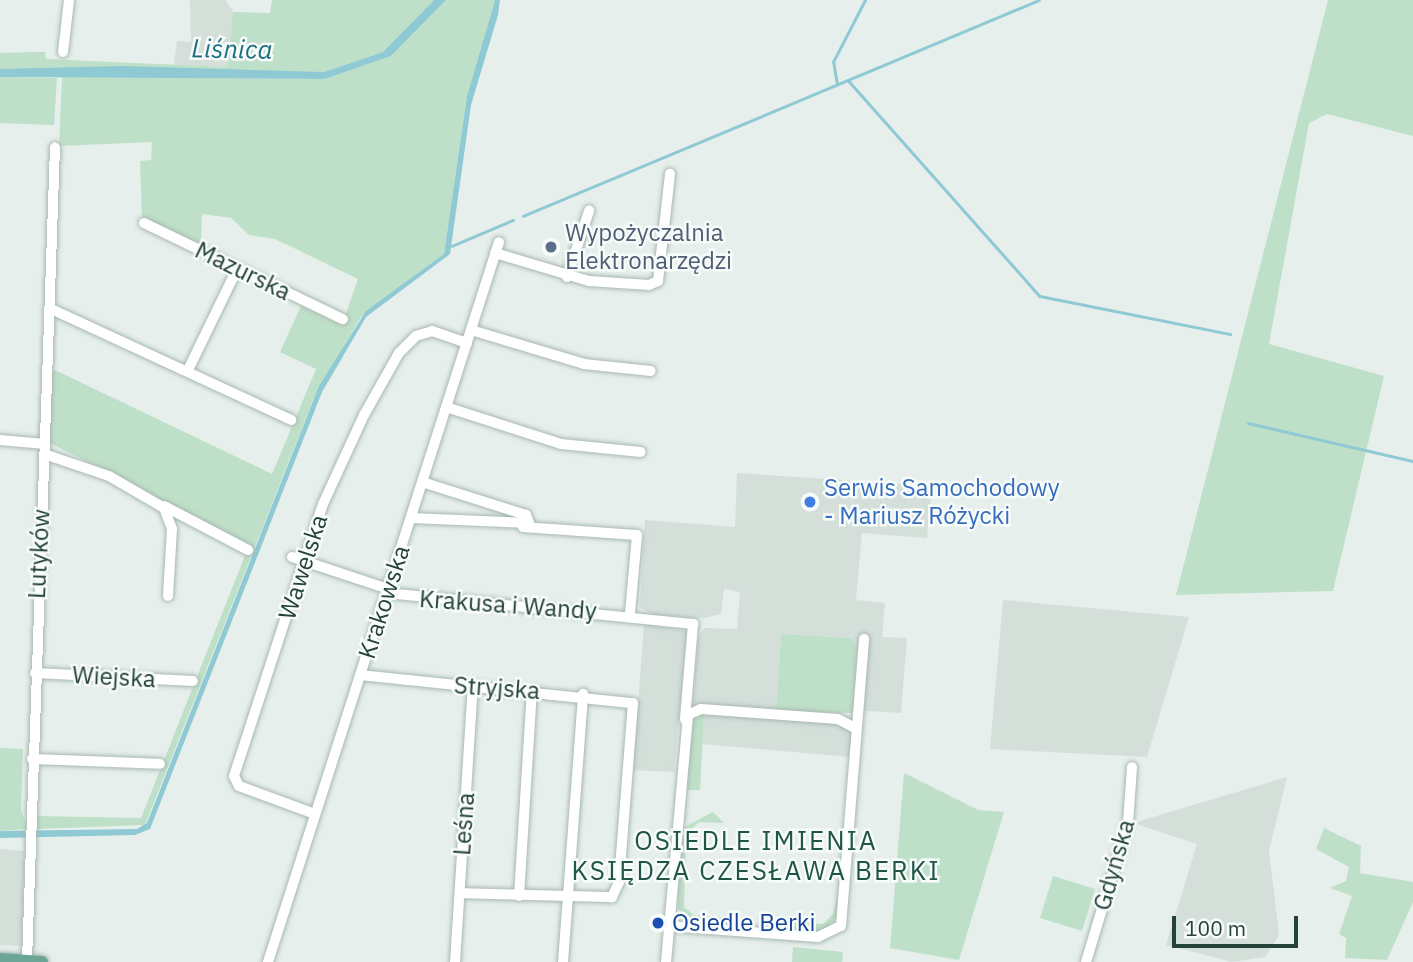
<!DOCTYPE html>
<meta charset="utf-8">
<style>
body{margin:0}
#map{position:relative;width:1413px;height:962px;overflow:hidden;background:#e6efeb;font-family:"IBM Plex Sans",sans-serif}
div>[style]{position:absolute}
.built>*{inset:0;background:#d4dfda}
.green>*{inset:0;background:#bfe0c8}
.water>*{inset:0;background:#8ec9d4}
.stream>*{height:2.5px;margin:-1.25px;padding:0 1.25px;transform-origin:1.25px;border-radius:1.25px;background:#8ec9d4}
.roads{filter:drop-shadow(0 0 2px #a8b8b2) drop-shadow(0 0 2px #a8b8b2)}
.minor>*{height:10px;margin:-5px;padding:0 5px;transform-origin:5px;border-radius:5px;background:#fff}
.major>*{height:12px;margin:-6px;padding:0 6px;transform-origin:6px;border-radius:6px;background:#6aa596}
.dots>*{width:19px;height:19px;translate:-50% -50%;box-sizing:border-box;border:4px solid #f7fbf9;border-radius:50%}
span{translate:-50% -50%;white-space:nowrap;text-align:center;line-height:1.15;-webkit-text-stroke:5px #f7fbf9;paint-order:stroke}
.service-label{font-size:24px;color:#4e5e75}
.left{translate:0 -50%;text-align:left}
.street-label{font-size:24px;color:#24423a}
.shop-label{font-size:24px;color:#366cbe}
.transit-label{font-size:24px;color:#164399}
.water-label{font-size:26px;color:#1c6f80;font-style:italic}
.neighbourhood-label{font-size:26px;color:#1f5548;letter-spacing:2px}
.scale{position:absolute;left:1172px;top:916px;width:126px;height:32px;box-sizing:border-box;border:4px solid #24423a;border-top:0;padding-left:9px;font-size:21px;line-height:24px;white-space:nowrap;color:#24423a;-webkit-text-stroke:5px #f7fbf9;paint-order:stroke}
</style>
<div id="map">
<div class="built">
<i style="clip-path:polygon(190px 0,226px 0,233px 12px,227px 67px,174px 65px,177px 41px,191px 42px)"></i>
<i style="clip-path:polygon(737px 473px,932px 486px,927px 538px,862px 533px,856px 600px,885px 603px,882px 637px,907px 638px,901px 713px,853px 710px,856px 648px,850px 638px,781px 634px,776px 711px,693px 707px,698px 638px,704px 628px,737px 629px,740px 592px,724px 589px,721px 614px,704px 618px,652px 615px,640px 607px,645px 520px,735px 527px)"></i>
<i style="clip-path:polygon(1003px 600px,1189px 617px,1147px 757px,990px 749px)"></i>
<i style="clip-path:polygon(644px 624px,687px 631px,674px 772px,633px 770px)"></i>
<i style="clip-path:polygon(704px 713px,845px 725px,853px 737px,851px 757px,702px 744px)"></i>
<i style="clip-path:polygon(1287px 777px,1269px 851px,1279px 935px,1265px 957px,1232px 962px,1166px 945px,1197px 844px,1133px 823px)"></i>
<i style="clip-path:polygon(0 849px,25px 851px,21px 946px,0 945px)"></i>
</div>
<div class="green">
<i style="clip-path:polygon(272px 0,434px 0,383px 52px,324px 72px,0 69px,0 53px,32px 52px,45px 52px,46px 59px,227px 67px,233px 12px,270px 13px)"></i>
<i style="clip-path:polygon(446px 0,495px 0,467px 96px,444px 254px,361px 317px,313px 400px,145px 825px,35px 829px,35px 816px,141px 818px,246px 553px,151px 494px,48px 442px,50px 376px,55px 370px,272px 474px,316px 369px,280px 352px,301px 306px,342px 325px,358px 279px,275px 239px,249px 235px,231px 218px,202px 214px,201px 244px,142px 218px,140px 161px,151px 160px,152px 142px,59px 146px,62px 77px,325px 79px,391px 56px)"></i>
<i style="clip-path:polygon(1328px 0,1413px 0,1413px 136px,1327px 114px,1309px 123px,1269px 344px,1384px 376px,1333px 591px,1176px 595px)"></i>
<i style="clip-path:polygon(0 77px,57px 78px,54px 125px,0 123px)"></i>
<i style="clip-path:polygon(781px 634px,851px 638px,856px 648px,853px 713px,776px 711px)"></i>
<i style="clip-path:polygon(704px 713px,700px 790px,684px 790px,690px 722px)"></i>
<i style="clip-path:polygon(0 748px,23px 749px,21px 809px,27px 829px,0 831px)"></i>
<i style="clip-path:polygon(904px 773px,978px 810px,1004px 812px,959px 960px,890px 948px)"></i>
<i style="clip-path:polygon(713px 812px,724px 823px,699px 822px,686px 835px,684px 907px,694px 915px,749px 920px,749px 927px,689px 921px,678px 909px,681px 829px)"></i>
<i style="clip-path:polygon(1324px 828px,1361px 846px,1360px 873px,1413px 882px,1413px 902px,1387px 960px,1345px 958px,1346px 938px,1339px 934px,1352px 896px,1330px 888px,1346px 881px,1349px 867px,1316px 849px)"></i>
<i style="clip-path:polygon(1053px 876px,1095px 889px,1082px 931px,1040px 918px)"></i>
<i style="clip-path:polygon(840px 887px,842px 910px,824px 932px,763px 926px,768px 921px,823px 924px,833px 914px)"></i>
<i style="clip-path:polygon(793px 947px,843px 952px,842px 962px,792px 962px)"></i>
</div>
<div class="water">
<i style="clip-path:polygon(434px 0,446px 0,391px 56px,325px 79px,0 77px,0 69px,122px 66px,324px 72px,383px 52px)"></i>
<i style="clip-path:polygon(495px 0,500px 0,498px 15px,471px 105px,450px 254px,366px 317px,322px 392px,150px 829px,135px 835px,0 838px,0 831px,137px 829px,147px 823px,319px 386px,366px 311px,444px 254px,467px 96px)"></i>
</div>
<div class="stream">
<i style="left:848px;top:80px;width:289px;rotate:48.4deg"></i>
<i style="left:1040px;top:296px;width:194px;rotate:11.3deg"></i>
<i style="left:837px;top:84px;width:22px;rotate:-100deg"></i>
<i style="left:833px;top:62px;width:70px;rotate:-62.7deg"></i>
<i style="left:523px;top:216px;width:559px;rotate:-22.71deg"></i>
<i style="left:452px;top:246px;width:66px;rotate:-23.1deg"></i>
<i style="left:1248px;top:423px;width:169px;rotate:13deg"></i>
</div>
<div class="roads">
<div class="minor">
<i style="left:63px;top:52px;width:52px;rotate:-83.4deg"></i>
<i style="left:144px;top:223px;width:221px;rotate:25.8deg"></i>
<i style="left:495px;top:253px;width:98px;rotate:16.6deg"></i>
<i style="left:589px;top:281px;width:60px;rotate:3.8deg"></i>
<i style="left:649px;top:285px;width:10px;rotate:-24deg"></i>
<i style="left:658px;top:281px;width:108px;rotate:-83.6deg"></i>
<i style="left:567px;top:277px;width:70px;rotate:-71.6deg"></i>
<i style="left:49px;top:308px;width:267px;rotate:24.8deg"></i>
<i style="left:471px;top:330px;width:118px;rotate:16.7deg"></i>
<i style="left:584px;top:364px;width:67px;rotate:6deg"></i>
<i style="left:188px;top:370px;width:112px;rotate:-64.1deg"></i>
<i style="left:446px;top:407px;width:121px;rotate:17.8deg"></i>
<i style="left:561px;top:444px;width:80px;rotate:5.7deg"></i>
<i style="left:0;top:440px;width:45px;rotate:5.1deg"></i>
<i style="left:44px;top:454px;width:69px;rotate:18.7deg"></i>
<i style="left:109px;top:476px;width:64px;rotate:30.2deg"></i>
<i style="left:164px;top:508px;width:22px;rotate:69deg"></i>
<i style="left:172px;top:529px;width:67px;rotate:93.4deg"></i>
<i style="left:164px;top:506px;width:95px;rotate:27.6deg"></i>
<i style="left:411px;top:518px;width:118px;rotate:2.4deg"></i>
<i style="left:529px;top:523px;width:9px;rotate:-111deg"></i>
<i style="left:526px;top:515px;width:109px;rotate:-162.4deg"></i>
<i style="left:523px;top:527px;width:114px;rotate:4deg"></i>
<i style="left:637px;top:535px;width:79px;rotate:95.1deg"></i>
<i style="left:292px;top:557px;width:101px;rotate:18.4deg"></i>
<i style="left:387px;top:593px;width:308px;rotate:5.8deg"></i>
<i style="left:693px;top:624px;width:96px;rotate:94.8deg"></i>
<i style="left:35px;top:673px;width:158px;rotate:2.9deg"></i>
<i style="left:360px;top:675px;width:274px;rotate:5.9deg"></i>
<i style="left:633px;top:703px;width:180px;rotate:94.5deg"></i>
<i style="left:619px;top:882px;width:17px;rotate:115deg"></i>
<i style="left:612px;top:897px;width:152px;rotate:-178.5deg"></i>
<i style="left:32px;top:759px;width:128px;rotate:2.2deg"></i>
<i style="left:315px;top:814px;width:81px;rotate:-159.8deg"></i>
<i style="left:239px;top:786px;width:11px;rotate:-117deg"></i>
<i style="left:234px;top:776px;width:286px;rotate:-71.9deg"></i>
<i style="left:323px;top:504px;width:98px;rotate:-65.3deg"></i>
<i style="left:364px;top:415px;width:71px;rotate:-60.6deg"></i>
<i style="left:399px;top:353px;width:24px;rotate:-45deg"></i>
<i style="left:416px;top:336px;width:17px;rotate:-17deg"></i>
<i style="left:432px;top:331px;width:37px;rotate:19deg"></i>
<i style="left:519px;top:896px;width:206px;rotate:-86.4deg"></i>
<i style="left:669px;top:926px;width:149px;rotate:4.2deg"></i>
<i style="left:818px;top:937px;width:25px;rotate:-26deg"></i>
<i style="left:841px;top:926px;width:288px;rotate:-85.4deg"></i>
<i style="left:27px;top:961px;width:814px;rotate:-88.03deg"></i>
<i style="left:268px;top:962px;width:756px;rotate:-72.21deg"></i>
<i style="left:455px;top:962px;width:277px;rotate:-86.3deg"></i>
<i style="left:563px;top:962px;width:269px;rotate:-85.7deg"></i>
<i style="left:666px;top:962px;width:248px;rotate:-84.9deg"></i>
<i style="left:688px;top:715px;width:14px;rotate:-25deg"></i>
<i style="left:701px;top:709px;width:137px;rotate:4.2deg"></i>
<i style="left:838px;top:719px;width:21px;rotate:28deg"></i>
<i style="left:1086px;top:962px;width:145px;rotate:-73.2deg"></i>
<i style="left:1128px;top:823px;width:56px;rotate:-85.9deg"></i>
</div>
<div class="major">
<i style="left:0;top:959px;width:42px;rotate:4.1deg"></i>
</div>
</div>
<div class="dots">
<i style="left:551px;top:247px;background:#5c6f8a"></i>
<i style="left:810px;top:502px;background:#3f7fe0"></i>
<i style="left:658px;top:923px;background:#1a4fb4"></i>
</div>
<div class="service-label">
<span class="left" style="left:565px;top:247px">Wypożyczalnia<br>Elektronarzędzi</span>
</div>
<div class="street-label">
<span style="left:243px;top:271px;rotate:26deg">Mazurska</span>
<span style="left:39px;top:554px;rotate:-87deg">Lutyków</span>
<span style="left:303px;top:567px;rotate:-72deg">Wawelska</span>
<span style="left:384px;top:602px;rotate:-72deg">Krakowska</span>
<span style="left:508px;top:605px;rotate:4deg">Krakusa i Wandy</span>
<span style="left:114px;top:677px;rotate:3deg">Wiejska</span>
<span style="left:497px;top:688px;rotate:4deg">Stryjska</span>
<span style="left:464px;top:824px;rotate:-86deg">Leśna</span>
<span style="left:1114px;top:865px;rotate:-74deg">Gdyńska</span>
</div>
<div class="shop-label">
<span class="left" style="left:824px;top:502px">Serwis Samochodowy<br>- Mariusz Różycki</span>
</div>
<div class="transit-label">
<span class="left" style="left:672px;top:923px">Osiedle Berki</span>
</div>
<div class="water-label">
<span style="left:232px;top:49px;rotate:1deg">Liśnica</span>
</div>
<div class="neighbourhood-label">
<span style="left:756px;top:856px">OSIEDLE IMIENIA<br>KSIĘDZA CZESŁAWA BERKI</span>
</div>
<div class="scale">100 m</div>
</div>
